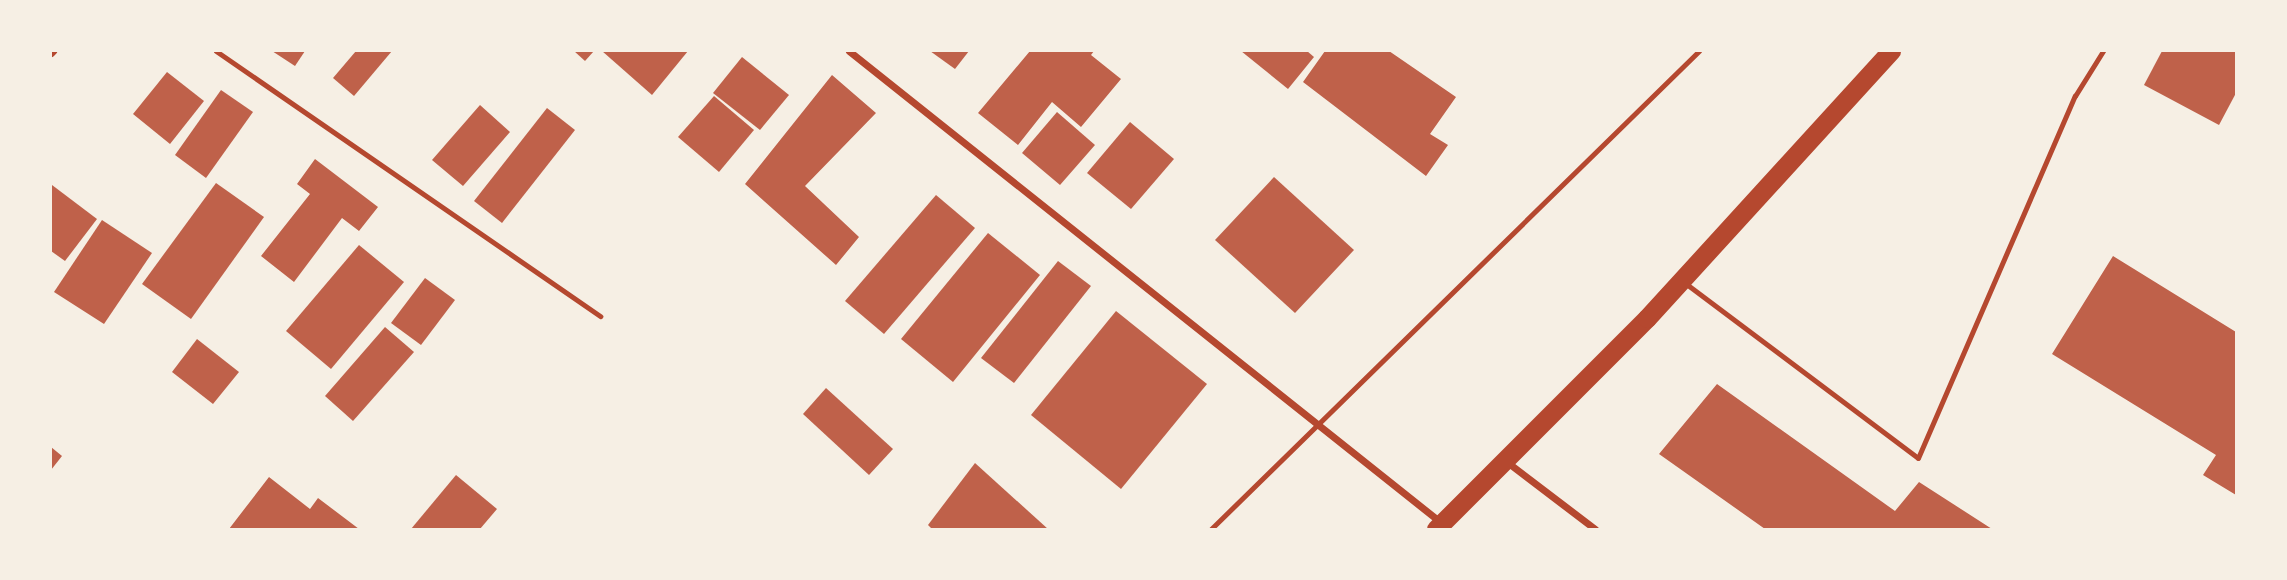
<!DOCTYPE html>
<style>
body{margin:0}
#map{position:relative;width:2287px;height:580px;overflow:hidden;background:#f6efe4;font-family:Rubik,sans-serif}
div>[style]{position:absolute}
.building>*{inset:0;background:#bf614a}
.service>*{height:5px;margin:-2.5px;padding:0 2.5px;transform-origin:2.5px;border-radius:2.5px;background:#b5482f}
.minor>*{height:7px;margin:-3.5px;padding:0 3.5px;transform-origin:3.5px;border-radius:3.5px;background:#b5482f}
.trunk>*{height:19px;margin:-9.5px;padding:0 9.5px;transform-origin:9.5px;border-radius:9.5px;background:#b5482f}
span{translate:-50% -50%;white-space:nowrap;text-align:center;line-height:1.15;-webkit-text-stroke:7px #f6efe4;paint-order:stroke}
.frame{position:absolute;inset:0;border:52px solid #f6efe4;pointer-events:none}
</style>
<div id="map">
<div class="building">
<i style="clip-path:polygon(272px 51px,305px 51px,295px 66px)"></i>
<i style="clip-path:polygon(356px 51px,392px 51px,354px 96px,333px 78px)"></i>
<i style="clip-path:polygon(574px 51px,594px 51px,585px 61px)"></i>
<i style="clip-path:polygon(602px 51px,688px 51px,652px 95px)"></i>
<i style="clip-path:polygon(930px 51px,969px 51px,955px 69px)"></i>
<i style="clip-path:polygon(1030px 51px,1094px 51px,1091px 55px,1121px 79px,1081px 127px,1052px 102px,1018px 145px,978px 113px)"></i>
<i style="clip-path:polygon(1241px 51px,1307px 51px,1314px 57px,1288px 89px)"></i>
<i style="clip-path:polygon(1325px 51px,1389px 51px,1456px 97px,1430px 134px,1448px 145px,1426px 176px,1303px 82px)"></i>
<i style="clip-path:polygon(2162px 51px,2236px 51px,2236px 93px,2219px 125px,2144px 85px)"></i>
<i style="clip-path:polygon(742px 57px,789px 95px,760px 130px,713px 93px)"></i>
<i style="clip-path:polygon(167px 72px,204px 101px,170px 144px,133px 114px)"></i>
<i style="clip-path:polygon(832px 75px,876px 113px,805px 186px,859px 237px,836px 265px,745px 184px)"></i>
<i style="clip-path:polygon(221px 90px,253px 112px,206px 178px,175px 155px)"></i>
<i style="clip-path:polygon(714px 96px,754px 130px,719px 172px,678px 137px)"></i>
<i style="clip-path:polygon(480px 105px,510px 132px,463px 186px,432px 160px)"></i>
<i style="clip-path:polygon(547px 108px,575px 130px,502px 223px,474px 201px)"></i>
<i style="clip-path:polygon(1057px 112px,1095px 145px,1060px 185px,1022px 153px)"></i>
<i style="clip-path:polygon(1130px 122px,1174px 159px,1131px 209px,1087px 173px)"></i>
<i style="clip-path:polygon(315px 159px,378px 207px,359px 231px,342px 218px,294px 282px,261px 256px,310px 194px,297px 184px)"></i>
<i style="clip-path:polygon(1274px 177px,1354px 250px,1295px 313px,1215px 240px)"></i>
<i style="clip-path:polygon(216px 183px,264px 217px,191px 319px,142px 284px)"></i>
<i style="clip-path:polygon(52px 185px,97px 219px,65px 261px,51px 251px)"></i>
<i style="clip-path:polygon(936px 195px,975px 228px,884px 334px,845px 301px)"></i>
<i style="clip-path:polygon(102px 220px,152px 253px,104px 324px,54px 292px)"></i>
<i style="clip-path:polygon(988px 233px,1040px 275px,953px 382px,901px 339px)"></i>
<i style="clip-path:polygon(359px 245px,404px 282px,331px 369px,286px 331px)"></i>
<i style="clip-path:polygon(2113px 256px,2236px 332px,2236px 495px,2203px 475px,2216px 455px,2052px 354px)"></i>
<i style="clip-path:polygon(1058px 261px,1091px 286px,1014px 383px,981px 358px)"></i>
<i style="clip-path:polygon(425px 278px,455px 300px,421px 345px,391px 323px)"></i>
<i style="clip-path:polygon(1116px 311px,1207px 384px,1121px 489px,1031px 415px)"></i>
<i style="clip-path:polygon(385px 327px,414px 352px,353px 421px,325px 396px)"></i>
<i style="clip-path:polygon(197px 339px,239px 372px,213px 404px,172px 372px)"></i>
<i style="clip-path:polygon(1717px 384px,1895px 511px,1919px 482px,1992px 529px,1765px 529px,1659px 454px)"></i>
<i style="clip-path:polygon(826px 388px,893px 449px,869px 475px,803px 414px)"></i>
<i style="clip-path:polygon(51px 447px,62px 456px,51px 470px)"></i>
<i style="clip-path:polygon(975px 463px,1048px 529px,932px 529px,928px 525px)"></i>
<i style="clip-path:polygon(456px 475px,497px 509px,480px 529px,411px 529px)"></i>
<i style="clip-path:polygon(269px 477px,310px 509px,318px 498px,359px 529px,229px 529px)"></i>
</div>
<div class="service">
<i style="left:216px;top:51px;width:467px;rotate:34.6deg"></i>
<i style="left:1685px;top:283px;width:291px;rotate:36.9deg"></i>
<i style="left:1918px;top:458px;width:395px;rotate:-66.6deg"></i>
<i style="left:2075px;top:96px;width:53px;rotate:-58.1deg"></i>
<i style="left:1211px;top:529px;width:683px;rotate:-44.41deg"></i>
</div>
<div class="minor">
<i style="left:849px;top:51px;width:754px;rotate:38.54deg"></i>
<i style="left:51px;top:53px;width:3px;rotate:-45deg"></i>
<i style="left:1507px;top:462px;width:111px;rotate:37.3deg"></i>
</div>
<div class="trunk">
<i style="left:1436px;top:529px;width:298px;rotate:-45deg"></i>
<i style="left:1647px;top:318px;width:362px;rotate:-47.6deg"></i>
</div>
<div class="frame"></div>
</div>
